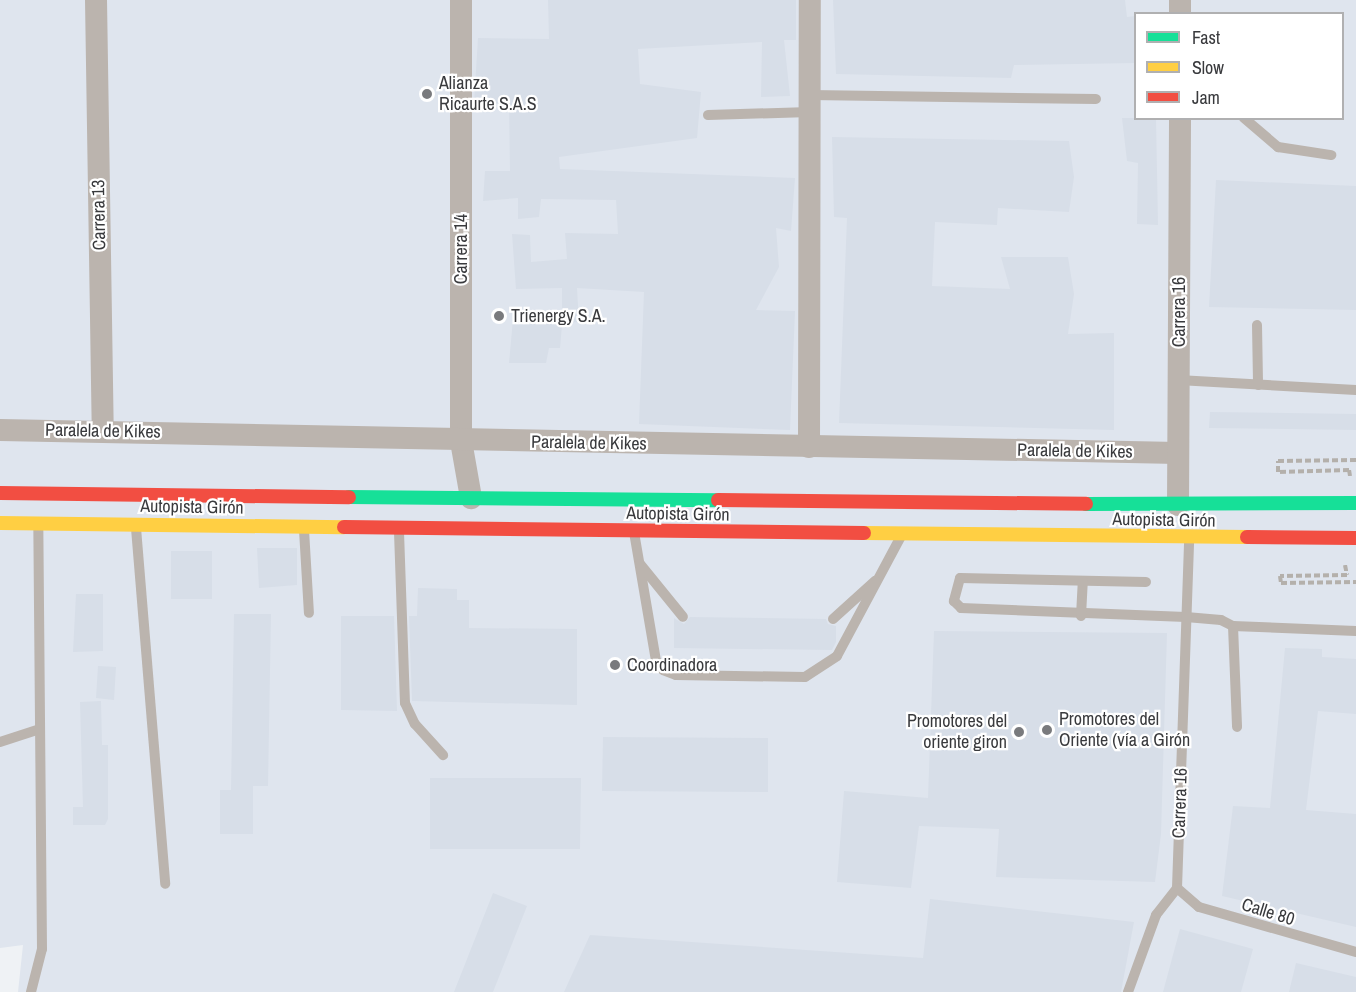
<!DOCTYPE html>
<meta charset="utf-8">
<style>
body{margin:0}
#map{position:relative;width:1356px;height:992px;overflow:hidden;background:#eff2f5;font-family:"Archivo Narrow",sans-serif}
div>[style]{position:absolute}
.built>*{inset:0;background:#dfe5ee}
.building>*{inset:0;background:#d7dee8}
.path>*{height:4px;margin-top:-2px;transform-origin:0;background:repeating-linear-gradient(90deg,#b4b0ab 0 6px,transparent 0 9px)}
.lane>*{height:10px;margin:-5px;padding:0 5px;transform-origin:5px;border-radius:5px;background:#bbb4ae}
.street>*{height:22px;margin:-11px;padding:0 11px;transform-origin:11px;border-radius:11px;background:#bbb4ae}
.fast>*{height:14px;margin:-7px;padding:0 7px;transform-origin:7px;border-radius:7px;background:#16e098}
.slow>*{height:14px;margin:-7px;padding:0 7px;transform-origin:7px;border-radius:7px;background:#ffcf43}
.jam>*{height:14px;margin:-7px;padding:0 7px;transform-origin:7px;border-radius:7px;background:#f24e42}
.dots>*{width:16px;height:16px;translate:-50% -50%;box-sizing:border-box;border:3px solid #fff;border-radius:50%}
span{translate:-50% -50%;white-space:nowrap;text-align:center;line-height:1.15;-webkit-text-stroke:4.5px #fff;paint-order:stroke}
.poi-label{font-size:18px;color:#393a3d}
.left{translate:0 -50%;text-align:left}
.right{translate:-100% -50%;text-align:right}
.street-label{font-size:18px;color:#393a3d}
.legend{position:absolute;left:1134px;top:12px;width:210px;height:108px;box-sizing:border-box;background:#fff;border:2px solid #b0b0b1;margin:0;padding:8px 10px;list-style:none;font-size:18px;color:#393a3d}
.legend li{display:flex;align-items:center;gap:12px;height:30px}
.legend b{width:30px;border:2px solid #b0b0b1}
</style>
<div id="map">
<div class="built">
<i style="clip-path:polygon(evenodd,0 0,1356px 0,1356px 992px,18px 992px,23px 945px,0 948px,0 0,1136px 14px,1342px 14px,1342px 118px,1136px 118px,1136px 14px)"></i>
</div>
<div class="building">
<i style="clip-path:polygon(548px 0,796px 0,796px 40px,784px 40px,790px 96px,761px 97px,762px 42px,638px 49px,640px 84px,701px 92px,697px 138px,559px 157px,560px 169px,795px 178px,791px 231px,776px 228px,779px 267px,756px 310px,795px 311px,790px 430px,639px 424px,644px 292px,577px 288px,579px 322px,562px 323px,562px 288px,516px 289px,512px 234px,530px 235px,531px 262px,567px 259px,565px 233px,618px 234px,616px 200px,541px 199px,539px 217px,518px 219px,518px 198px,483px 201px,485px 171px,510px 171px,509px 104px,474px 103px,478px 38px,549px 39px)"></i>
<i style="clip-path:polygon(833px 0,1125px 0,1127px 17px,1136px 16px,1136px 63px,1014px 65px,1011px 78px,836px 74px)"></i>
<i style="clip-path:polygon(1122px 118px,1156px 118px,1158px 225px,1137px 224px,1138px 163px,1127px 161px)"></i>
<i style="clip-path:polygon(832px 137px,1069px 141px,1074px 177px,1069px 212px,998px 208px,997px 225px,935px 222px,932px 286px,1010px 289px,1001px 257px,1068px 257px,1074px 294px,1068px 334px,1114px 333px,1114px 430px,839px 423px,847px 218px,834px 217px)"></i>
<i style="clip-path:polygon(1216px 180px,1356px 186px,1356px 310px,1209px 307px)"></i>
<i style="clip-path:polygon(513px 319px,562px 325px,560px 348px,549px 348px,546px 363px,509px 363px)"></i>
<i style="clip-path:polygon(1210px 412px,1356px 414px,1356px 430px,1209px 428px)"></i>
<i style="clip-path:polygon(257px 548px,297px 548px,297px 585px,259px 588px)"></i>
<i style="clip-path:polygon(171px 551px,212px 551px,212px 599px,171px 599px)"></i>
<i style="clip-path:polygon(418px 588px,457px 589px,457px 600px,469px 600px,469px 628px,577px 629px,577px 705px,412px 701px,409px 616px,417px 616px)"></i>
<i style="clip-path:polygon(76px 594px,103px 594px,103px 651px,73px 652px)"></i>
<i style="clip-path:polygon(234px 614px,271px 614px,268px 786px,253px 786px,253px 834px,220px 834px,220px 790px,231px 790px)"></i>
<i style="clip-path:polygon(341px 616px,394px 616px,397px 711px,341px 710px)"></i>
<i style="clip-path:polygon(690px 617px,826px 619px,828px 624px,836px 626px,836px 642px,832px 650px,674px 648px,674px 618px,684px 624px)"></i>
<i style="clip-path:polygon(934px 631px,1167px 633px,1161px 834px,1155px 882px,996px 877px,999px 829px,919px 826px,911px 888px,837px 882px,844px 791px,928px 798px)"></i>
<i style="clip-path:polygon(1285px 648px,1322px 649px,1322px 657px,1356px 659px,1356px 714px,1318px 711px,1306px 810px,1356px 814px,1356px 927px,1222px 896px,1233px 806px,1270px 808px)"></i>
<i style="clip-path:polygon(98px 666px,116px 667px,114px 700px,96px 698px)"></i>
<i style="clip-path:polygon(101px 701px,102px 745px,108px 745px,108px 819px,105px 825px,73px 825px,73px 807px,83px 807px,80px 702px)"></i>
<i style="clip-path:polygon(603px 737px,768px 738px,768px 792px,602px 791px)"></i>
<i style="clip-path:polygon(430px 778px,581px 778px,580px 849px,430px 849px)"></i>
<i style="clip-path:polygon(493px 893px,527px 906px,493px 992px,454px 992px)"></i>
<i style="clip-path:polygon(930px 899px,1134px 922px,1121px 992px,564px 992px,590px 935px,923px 958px)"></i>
<i style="clip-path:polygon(1180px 929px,1253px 949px,1241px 992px,1163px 992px)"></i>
<i style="clip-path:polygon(1296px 963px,1356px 977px,1356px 992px,1289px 992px)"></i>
</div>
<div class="path">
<i style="left:1350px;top:476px;width:6px;rotate:-99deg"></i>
<i style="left:1349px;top:470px;width:71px;rotate:178.4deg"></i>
<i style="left:1278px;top:472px;width:11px;rotate:-90deg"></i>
<i style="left:1278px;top:461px;width:78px;rotate:-0.7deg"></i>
<i style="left:1345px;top:565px;width:10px;rotate:79deg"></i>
<i style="left:1347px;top:575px;width:67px;rotate:179.1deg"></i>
<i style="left:1280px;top:576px;width:7px;rotate:82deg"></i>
<i style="left:1281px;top:583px;width:75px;rotate:-0.8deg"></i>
</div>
<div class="lane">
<i style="left:810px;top:95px;width:286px;rotate:0.8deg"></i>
<i style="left:708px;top:115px;width:102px;rotate:-1.7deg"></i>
<i style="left:1244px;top:118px;width:45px;rotate:40.5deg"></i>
<i style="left:1278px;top:147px;width:54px;rotate:8.6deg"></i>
<i style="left:1257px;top:325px;width:60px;rotate:89deg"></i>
<i style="left:1178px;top:380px;width:178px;rotate:3.2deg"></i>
<i style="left:136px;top:528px;width:357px;rotate:85.3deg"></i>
<i style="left:304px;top:530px;width:83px;rotate:86.6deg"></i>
<i style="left:399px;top:532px;width:171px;rotate:88deg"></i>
<i style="left:405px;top:703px;width:23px;rotate:65deg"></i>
<i style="left:415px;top:724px;width:42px;rotate:47.9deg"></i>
<i style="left:634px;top:532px;width:131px;rotate:80.3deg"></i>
<i style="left:656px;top:661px;width:11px;rotate:52deg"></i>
<i style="left:663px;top:670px;width:14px;rotate:21deg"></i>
<i style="left:676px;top:675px;width:129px;rotate:0.9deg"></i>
<i style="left:805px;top:677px;width:38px;rotate:-33deg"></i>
<i style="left:837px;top:656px;width:134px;rotate:-61.9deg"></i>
<i style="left:640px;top:564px;width:68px;rotate:50.9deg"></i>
<i style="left:1146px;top:582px;width:186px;rotate:-178.8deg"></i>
<i style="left:960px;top:578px;width:24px;rotate:105deg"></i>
<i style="left:954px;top:601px;width:10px;rotate:45deg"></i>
<i style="left:961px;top:608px;width:225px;rotate:2.3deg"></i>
<i style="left:1186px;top:617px;width:35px;rotate:5deg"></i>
<i style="left:1221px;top:620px;width:13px;rotate:27deg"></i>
<i style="left:1233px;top:626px;width:123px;rotate:2.3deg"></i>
<i style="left:1081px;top:616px;width:35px;rotate:-87deg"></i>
<i style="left:833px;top:619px;width:57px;rotate:-42.1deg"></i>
<i style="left:1233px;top:626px;width:101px;rotate:87.7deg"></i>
<i style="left:0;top:742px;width:42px;rotate:-18deg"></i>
<i style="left:1177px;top:888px;width:348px;rotate:-88deg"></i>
<i style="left:1177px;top:888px;width:29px;rotate:41deg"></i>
<i style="left:1199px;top:907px;width:163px;rotate:16deg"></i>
<i style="left:31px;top:992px;width:44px;rotate:-75.7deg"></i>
<i style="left:42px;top:949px;width:423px;rotate:-90.5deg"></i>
<i style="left:1128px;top:992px;width:82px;rotate:-70deg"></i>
<i style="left:1156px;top:915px;width:34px;rotate:-52deg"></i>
</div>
<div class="street">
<i style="left:96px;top:0;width:430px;rotate:89.1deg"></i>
<i style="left:461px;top:0;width:441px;rotate:90deg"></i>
<i style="left:461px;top:441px;width:58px;rotate:80deg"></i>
<i style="left:1180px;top:14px;width:14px;rotate:-90deg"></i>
<i style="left:0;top:430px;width:1178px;rotate:1.12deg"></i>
<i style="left:809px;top:447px;width:447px;rotate:-89.9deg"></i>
<i style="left:1178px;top:505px;width:387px;rotate:-89.7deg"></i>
</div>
<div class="fast">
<i style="left:349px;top:497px;width:369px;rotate:0.5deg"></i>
<i style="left:1086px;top:504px;width:270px;rotate:-0.2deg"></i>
</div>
<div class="slow">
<i style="left:0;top:523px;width:344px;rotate:0.7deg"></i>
<i style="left:864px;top:533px;width:383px;rotate:0.6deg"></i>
</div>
<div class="jam">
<i style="left:0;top:493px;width:349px;rotate:0.7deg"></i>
<i style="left:718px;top:500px;width:368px;rotate:0.6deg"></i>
<i style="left:344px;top:527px;width:520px;rotate:0.66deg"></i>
<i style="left:1247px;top:537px;width:109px;rotate:0.5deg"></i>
</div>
<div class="dots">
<i style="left:427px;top:94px;background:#797a7d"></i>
<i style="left:499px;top:316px;background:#797a7d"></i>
<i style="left:615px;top:665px;background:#797a7d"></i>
<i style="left:1047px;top:730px;background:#797a7d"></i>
<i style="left:1019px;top:732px;background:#797a7d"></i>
</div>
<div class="poi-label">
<span class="left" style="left:439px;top:94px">Alianza<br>Ricaurte S.A.S</span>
<span class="left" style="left:511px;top:316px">Trienergy S.A.</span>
<span class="left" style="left:627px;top:665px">Coordinadora</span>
<span class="left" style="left:1059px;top:730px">Promotores del<br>Oriente (vía a Girón</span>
<span class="right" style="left:1007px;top:732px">Promotores del<br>oriente giron</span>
</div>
<div class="street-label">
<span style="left:99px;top:215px;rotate:-91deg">Carrera 13</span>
<span style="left:461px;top:249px;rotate:-90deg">Carrera 14</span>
<span style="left:1179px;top:312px;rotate:-90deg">Carrera 16</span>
<span style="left:103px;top:431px;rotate:1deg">Paralela de Kikes</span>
<span style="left:589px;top:443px;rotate:1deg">Paralela de Kikes</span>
<span style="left:1075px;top:451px;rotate:1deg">Paralela de Kikes</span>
<span style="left:192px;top:507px;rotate:1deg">Autopista Girón</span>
<span style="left:678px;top:514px;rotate:1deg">Autopista Girón</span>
<span style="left:1164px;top:520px;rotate:1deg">Autopista Girón</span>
<span style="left:1180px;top:803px;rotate:-88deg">Carrera 16</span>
<span style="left:1268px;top:912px;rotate:17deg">Calle 80</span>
</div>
<ul class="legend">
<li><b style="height:8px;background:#16e098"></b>Fast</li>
<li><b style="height:8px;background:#ffcf43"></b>Slow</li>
<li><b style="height:8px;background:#f24e42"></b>Jam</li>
</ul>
</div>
